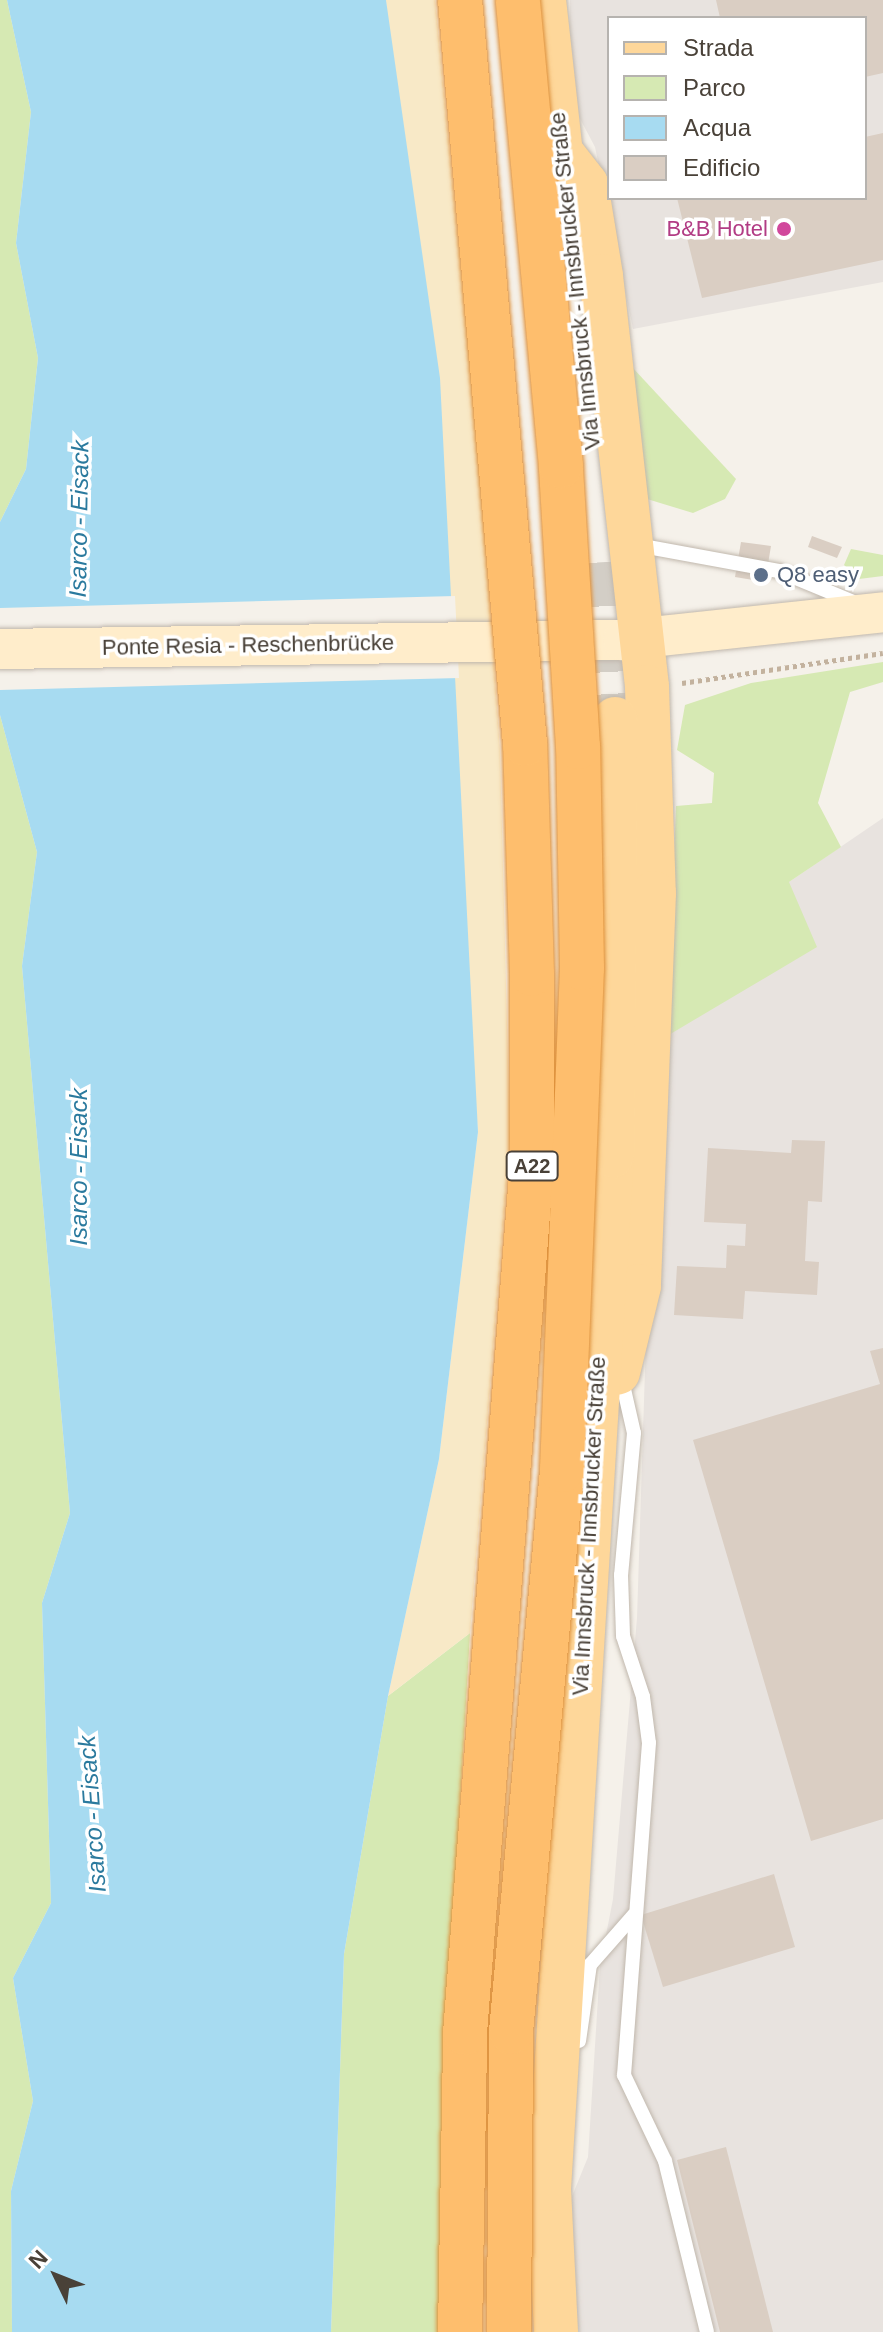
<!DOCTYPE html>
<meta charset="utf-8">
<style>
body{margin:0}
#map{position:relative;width:883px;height:2332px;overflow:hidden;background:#f5f1ea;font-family:Helvetica,sans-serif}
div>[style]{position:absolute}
.industrial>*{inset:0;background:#e8e3df}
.green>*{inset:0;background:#d6e9b3}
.sand>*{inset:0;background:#f8e9c7}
.water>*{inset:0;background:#a7dbf1}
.pier>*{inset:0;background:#f5f1ea}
.building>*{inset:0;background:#dacec3}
.primary-tunnel>*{height:44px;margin-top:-22px;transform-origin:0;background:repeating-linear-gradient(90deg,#d3cec6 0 44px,transparent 0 66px)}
.path>*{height:5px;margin-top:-2.5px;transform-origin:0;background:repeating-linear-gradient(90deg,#c3b29e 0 4px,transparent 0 8px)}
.roads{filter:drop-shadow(0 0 2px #c1b8ad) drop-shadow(0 0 2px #c1b8ad)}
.lane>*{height:14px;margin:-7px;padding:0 7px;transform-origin:7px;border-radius:7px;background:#fff}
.secondary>*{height:40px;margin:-20px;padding:0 20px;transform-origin:20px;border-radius:20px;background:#ffedcb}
.primary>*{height:44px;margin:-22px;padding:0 22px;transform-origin:22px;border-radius:22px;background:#fed79a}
.bridges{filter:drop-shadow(0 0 2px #de913b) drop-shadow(0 0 2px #de913b)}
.highway-bridge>*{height:44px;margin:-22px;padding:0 22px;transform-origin:22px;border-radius:22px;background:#febe6d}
.dots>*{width:22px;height:22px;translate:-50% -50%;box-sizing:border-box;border:4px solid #fff;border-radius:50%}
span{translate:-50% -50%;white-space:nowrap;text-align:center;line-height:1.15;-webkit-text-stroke:7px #fff;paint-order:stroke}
.shield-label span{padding:2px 6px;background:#fff;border:2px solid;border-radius:6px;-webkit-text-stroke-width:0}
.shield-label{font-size:20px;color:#494138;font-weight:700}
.hotel-label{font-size:22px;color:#b23c85}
.right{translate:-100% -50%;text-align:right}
.street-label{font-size:22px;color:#494138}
.service-label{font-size:22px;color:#4e5e75}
.left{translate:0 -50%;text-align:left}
.water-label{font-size:24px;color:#2b7a9e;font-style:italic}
.legend{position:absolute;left:607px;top:16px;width:260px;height:184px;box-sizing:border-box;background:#fff;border:2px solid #b6b3af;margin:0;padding:10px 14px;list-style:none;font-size:24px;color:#494138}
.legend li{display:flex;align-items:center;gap:16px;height:40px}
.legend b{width:40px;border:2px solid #b6b3af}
.north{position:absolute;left:16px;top:2236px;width:80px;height:80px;-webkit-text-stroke:6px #fff;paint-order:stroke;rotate:313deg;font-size:22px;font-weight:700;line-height:32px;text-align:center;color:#494138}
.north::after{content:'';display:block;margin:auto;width:28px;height:36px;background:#494138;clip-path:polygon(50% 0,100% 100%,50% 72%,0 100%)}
</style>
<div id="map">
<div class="industrial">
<i style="clip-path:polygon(evenodd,570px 0,883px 0,883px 282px,633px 329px,595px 147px,568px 96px,570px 0,609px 18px,865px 18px,865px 198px,609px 198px,609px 18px)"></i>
<i style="clip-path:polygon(883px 818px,883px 2332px,579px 2332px,562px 2221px,588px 2157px,600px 1966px,613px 1899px,637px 1618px,647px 1308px,667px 1036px,789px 882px)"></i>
</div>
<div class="green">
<i style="clip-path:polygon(0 0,7px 0,31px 112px,16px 243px,38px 358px,26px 469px,0 522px)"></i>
<i style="clip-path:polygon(632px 367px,736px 479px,725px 499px,693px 513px,647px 499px)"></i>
<i style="clip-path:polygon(851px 549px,883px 555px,883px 576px,859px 579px,844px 565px)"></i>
<i style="clip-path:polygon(883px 662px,883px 682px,850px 692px,818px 803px,841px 847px,789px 882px,817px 947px,667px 1036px,676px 806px,712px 803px,714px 773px,677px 750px,685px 705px,751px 683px)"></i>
<i style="clip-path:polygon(0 715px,37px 852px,22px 966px,70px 1513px,42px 1603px,51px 1903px,13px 1978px,33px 2101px,11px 2191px,12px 2332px,0 2332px)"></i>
<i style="clip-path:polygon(470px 1633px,442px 2113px,440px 2332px,331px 2332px,344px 1954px,388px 1696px)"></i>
</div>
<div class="sand">
<i style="clip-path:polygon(386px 0,435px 0,481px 476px,500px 751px,510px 1139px,470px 1633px,388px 1696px,439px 1459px,478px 1132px)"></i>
</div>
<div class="water">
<i style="clip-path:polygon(7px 0,386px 0,440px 378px,478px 1132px,439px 1459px,388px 1696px,344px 1954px,331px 2332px,12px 2332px,11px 2191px,33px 2101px,13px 1978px,51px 1903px,42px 1603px,70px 1513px,22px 966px,37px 852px,0 715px,0 522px,26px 469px,38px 358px,16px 243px,31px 112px)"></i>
</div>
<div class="pier">
<i style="clip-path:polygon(455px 596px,459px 678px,0 690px,0 608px)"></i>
</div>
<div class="building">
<i style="clip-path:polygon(716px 0,883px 0,883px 73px,865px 77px,865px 18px,720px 18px)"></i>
<i style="clip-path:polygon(883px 133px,883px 260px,702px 298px,677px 198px,865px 198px,865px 137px)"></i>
<i style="clip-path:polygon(812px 536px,842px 547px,837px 558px,808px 547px)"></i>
<i style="clip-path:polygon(741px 542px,771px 546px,765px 582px,735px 577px)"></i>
<i style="clip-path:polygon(792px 1140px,825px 1141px,822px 1202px,808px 1201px,805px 1261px,819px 1262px,817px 1295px,745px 1291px,743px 1319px,674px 1315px,677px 1266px,726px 1268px,727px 1245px,745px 1246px,746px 1224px,704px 1222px,708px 1148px,791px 1153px)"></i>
<i style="clip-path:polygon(883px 1348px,883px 1819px,811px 1841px,693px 1440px,880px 1384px,870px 1351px)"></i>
<i style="clip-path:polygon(774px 1874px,795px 1947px,663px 1987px,641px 1915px)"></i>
<i style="clip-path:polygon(726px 2147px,773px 2332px,720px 2332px,677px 2160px)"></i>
</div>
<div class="primary-tunnel">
<i style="left:606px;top:562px;width:157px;rotate:86.7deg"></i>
</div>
<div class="path">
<i style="left:682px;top:683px;width:203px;rotate:-8.5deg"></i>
</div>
<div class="roads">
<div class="lane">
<i style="left:637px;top:545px;width:144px;rotate:10.4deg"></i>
<i style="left:779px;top:571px;width:83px;rotate:22.6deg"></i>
<i style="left:621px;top:1376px;width:58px;rotate:77.2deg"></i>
<i style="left:634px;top:1433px;width:143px;rotate:95.2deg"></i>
<i style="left:621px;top:1575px;width:61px;rotate:88.1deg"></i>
<i style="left:623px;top:1636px;width:64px;rotate:71.8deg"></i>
<i style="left:643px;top:1697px;width:46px;rotate:82.6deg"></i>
<i style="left:649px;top:1743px;width:333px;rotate:94.3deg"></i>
<i style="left:624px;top:2075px;width:95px;rotate:64.5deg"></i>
<i style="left:665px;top:2161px;width:176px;rotate:76.2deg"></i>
<i style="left:579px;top:2041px;width:77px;rotate:-81.8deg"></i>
<i style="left:590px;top:1965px;width:67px;rotate:-48.7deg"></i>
</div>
<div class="secondary">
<i style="left:0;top:649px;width:623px;rotate:-0.83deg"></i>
<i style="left:623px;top:640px;width:262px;rotate:-6.1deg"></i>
</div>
<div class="primary">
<i style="left:544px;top:0;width:183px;rotate:83.7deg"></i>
<i style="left:561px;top:152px;width:41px;rotate:52deg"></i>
<i style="left:586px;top:184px;width:93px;rotate:80.7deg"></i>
<i style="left:601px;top:276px;width:414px;rotate:83.6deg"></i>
<i style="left:647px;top:687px;width:206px;rotate:88.1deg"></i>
<i style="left:654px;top:893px;width:393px;rotate:92.2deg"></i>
<i style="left:639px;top:1286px;width:89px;rotate:103.7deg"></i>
<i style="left:556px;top:2332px;width:143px;rotate:-92.8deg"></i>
<i style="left:549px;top:2189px;width:1035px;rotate:-86.51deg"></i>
<i style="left:612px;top:1156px;width:437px;rotate:-89.6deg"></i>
</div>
</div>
<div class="bridges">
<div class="highway-bridge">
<i style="left:460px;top:2332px;width:299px;rotate:-89deg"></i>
<i style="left:465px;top:2033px;width:873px;rotate:-85.6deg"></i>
<i style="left:532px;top:1163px;width:189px;rotate:-90deg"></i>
<i style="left:532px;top:974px;width:230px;rotate:-91.7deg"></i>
<i style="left:525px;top:744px;width:747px;rotate:-94.99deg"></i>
<i style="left:509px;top:2332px;width:300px;rotate:-89.6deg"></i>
<i style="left:511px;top:2032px;width:564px;rotate:-84.81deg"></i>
<i style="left:562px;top:1470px;width:502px;rotate:-87.72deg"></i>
<i style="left:582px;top:968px;width:221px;rotate:-91deg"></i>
<i style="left:578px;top:747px;width:282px;rotate:-93.5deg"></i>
<i style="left:561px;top:466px;width:468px;rotate:-95.3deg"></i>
</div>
</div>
<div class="dots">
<i style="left:784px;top:229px;background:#d1479c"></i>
<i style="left:761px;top:575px;background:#5c6f8a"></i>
</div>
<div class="shield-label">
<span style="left:532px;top:1166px">A22</span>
</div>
<div class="hotel-label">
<span class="right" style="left:768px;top:229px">B&amp;B Hotel</span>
</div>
<div class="street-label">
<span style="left:575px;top:281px;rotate:-96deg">Via Innsbruck - Innsbrucker Straße</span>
<span style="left:248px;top:645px;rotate:-1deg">Ponte Resia - Reschenbrücke</span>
<span style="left:589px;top:1526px;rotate:-87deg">Via Innsbruck - Innsbrucker Straße</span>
</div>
<div class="service-label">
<span class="left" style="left:777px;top:575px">Q8 easy</span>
</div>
<div class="water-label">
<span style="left:79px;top:519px;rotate:-89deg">Isarco - Eisack</span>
<span style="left:79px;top:1167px;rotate:-90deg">Isarco - Eisack</span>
<span style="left:92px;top:1814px;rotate:-94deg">Isarco - Eisack</span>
</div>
<ul class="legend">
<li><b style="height:10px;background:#fed79a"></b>Strada</li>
<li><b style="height:22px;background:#d6e9b3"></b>Parco</li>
<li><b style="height:22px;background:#a7dbf1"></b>Acqua</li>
<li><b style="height:22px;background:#dacec3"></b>Edificio</li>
</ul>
<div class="north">N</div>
</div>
